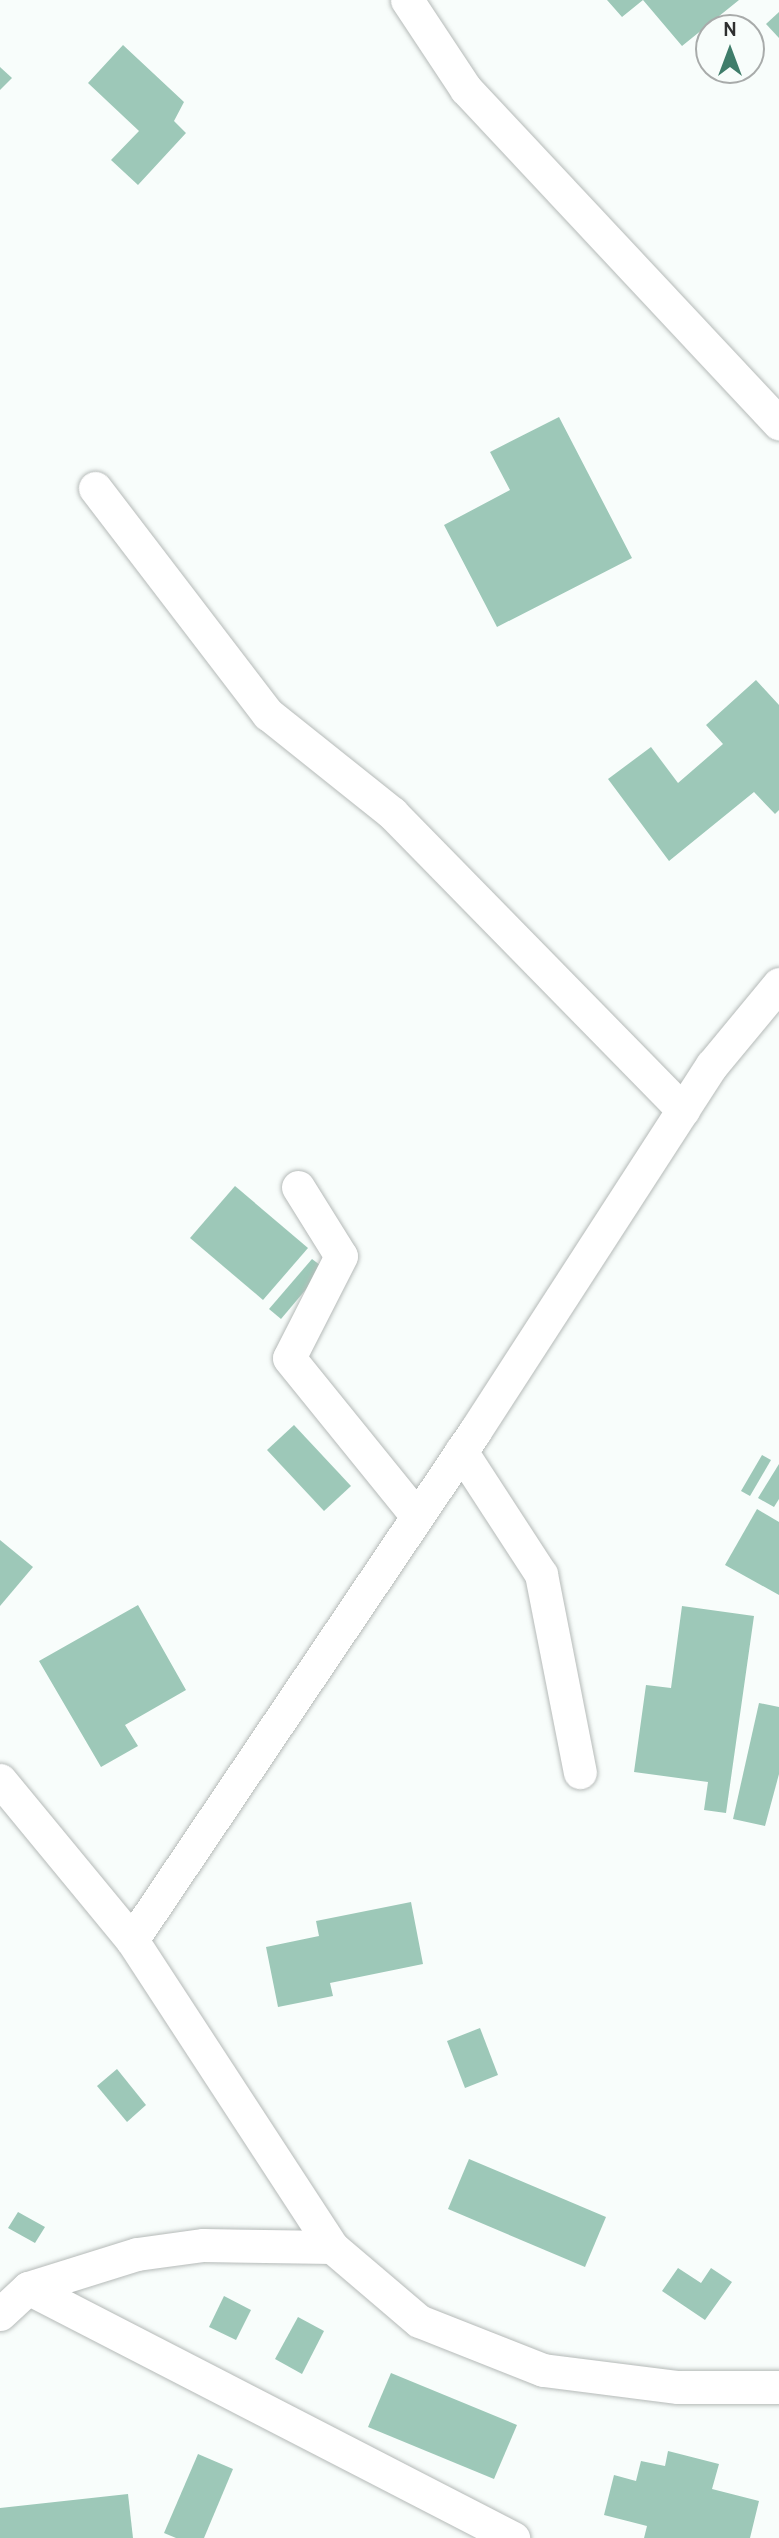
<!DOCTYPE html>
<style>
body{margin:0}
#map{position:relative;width:779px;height:2538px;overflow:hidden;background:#f8fdfb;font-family:Cabin,sans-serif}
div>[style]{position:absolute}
.building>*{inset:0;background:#9dc8b8}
.roads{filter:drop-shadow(0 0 2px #b5bab8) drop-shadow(0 0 2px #b5bab8)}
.minor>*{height:33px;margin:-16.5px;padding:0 16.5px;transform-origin:16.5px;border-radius:16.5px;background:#fff}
span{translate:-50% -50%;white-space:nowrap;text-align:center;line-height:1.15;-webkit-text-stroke:6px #f8fdfb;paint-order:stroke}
.north{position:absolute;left:695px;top:14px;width:70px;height:70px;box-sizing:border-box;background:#f8fdfb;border:2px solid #a8abaa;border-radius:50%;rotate:0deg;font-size:19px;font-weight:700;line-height:28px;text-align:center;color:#2f3030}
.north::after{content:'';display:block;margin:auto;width:24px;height:32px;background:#3f7d6a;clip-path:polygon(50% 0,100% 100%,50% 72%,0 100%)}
</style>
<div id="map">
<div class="building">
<i style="clip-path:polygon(607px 0,739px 0,682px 46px,643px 0,622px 17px)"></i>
<i style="clip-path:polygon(779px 12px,779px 38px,766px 24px)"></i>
<i style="clip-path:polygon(123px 45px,184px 102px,174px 121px,186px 133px,138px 185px,111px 160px,139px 131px,88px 83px)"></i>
<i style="clip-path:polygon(0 67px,12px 78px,0 90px)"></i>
<i style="clip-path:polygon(559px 417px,632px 558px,497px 627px,444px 525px,510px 490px,490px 452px)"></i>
<i style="clip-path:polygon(756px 680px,779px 705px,779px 810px,775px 814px,754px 792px,669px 861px,608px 779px,651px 747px,678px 783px,723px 744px,706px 725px)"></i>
<i style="clip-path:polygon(235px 1186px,308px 1248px,263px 1300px,190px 1238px)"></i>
<i style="clip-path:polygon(312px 1259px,324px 1268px,281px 1319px,269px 1309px)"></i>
<i style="clip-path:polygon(294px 1425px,351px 1486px,324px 1511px,267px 1450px)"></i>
<i style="clip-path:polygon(762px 1455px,771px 1460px,750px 1496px,741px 1491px)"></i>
<i style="clip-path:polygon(779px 1464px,779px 1499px,774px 1507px,758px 1498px)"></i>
<i style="clip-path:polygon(757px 1509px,779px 1522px,779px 1595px,725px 1565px)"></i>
<i style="clip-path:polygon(0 1540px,33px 1567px,0 1606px)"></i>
<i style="clip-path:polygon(138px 1605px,186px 1690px,125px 1725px,138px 1746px,101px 1767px,39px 1661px)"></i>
<i style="clip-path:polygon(682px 1606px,754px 1616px,726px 1813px,704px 1810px,708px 1782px,634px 1772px,646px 1685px,671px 1688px)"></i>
<i style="clip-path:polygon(759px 1703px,779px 1707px,779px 1774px,765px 1826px,733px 1819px)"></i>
<i style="clip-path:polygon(411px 1902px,423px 1964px,330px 1983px,333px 1996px,278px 2007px,266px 1947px,319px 1936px,316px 1921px)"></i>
<i style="clip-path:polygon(480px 2028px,498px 2075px,465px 2088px,447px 2041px)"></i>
<i style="clip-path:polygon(117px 2069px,146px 2105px,127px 2122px,97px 2086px)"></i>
<i style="clip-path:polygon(469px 2159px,606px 2217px,585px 2267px,448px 2209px)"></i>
<i style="clip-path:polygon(18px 2212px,45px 2227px,35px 2243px,8px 2228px)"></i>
<i style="clip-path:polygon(678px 2268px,701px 2283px,711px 2268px,732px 2282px,705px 2320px,662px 2291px)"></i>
<i style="clip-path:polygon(224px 2296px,251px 2310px,236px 2340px,209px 2327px)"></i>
<i style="clip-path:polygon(298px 2317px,324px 2331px,302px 2374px,275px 2359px)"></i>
<i style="clip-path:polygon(391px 2373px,517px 2425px,494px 2479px,368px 2427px)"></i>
<i style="clip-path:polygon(668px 2451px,719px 2464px,712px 2489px,759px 2501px,750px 2538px,644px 2538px,647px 2526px,604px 2515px,614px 2475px,636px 2481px,641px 2461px,665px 2466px)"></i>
<i style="clip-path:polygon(198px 2454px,233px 2469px,204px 2538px,176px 2538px,164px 2533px)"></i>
<i style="clip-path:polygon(128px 2494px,133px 2538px,0 2538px,0 2508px)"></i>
</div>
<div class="roads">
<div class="minor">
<i style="left:407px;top:0;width:107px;rotate:56.5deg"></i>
<i style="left:466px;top:89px;width:458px;rotate:46.9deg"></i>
<i style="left:95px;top:488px;width:285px;rotate:52.6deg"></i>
<i style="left:268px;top:714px;width:159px;rotate:38.6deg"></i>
<i style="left:392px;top:813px;width:416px;rotate:45.6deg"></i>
<i style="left:298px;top:1187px;width:81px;rotate:58.1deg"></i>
<i style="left:341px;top:1256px;width:114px;rotate:117deg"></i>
<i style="left:289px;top:1358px;width:203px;rotate:51deg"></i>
<i style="left:461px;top:1451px;width:147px;rotate:57deg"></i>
<i style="left:541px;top:1574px;width:202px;rotate:78.9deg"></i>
<i style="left:0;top:1780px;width:207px;rotate:50.5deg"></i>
<i style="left:132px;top:1940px;width:366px;rotate:56.9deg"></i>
<i style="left:332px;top:2247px;width:114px;rotate:40.4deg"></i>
<i style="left:419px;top:2321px;width:133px;rotate:21.6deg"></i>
<i style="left:543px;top:2370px;width:136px;rotate:7.2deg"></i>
<i style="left:678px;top:2387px;width:101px"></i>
<i style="left:132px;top:1940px;width:614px;rotate:-56.03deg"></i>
<i style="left:475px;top:1431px;width:436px;rotate:-57.1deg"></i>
<i style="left:712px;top:1065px;width:105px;rotate:-50.4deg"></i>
<i style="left:28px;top:2288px;width:546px;rotate:27.27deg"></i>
<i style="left:0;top:2314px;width:38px;rotate:-43deg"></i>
<i style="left:28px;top:2288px;width:114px;rotate:-17.3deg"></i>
<i style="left:137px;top:2254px;width:67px;rotate:-7.8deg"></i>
<i style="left:203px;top:2245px;width:129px;rotate:0.9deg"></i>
</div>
</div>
<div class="north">N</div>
</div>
